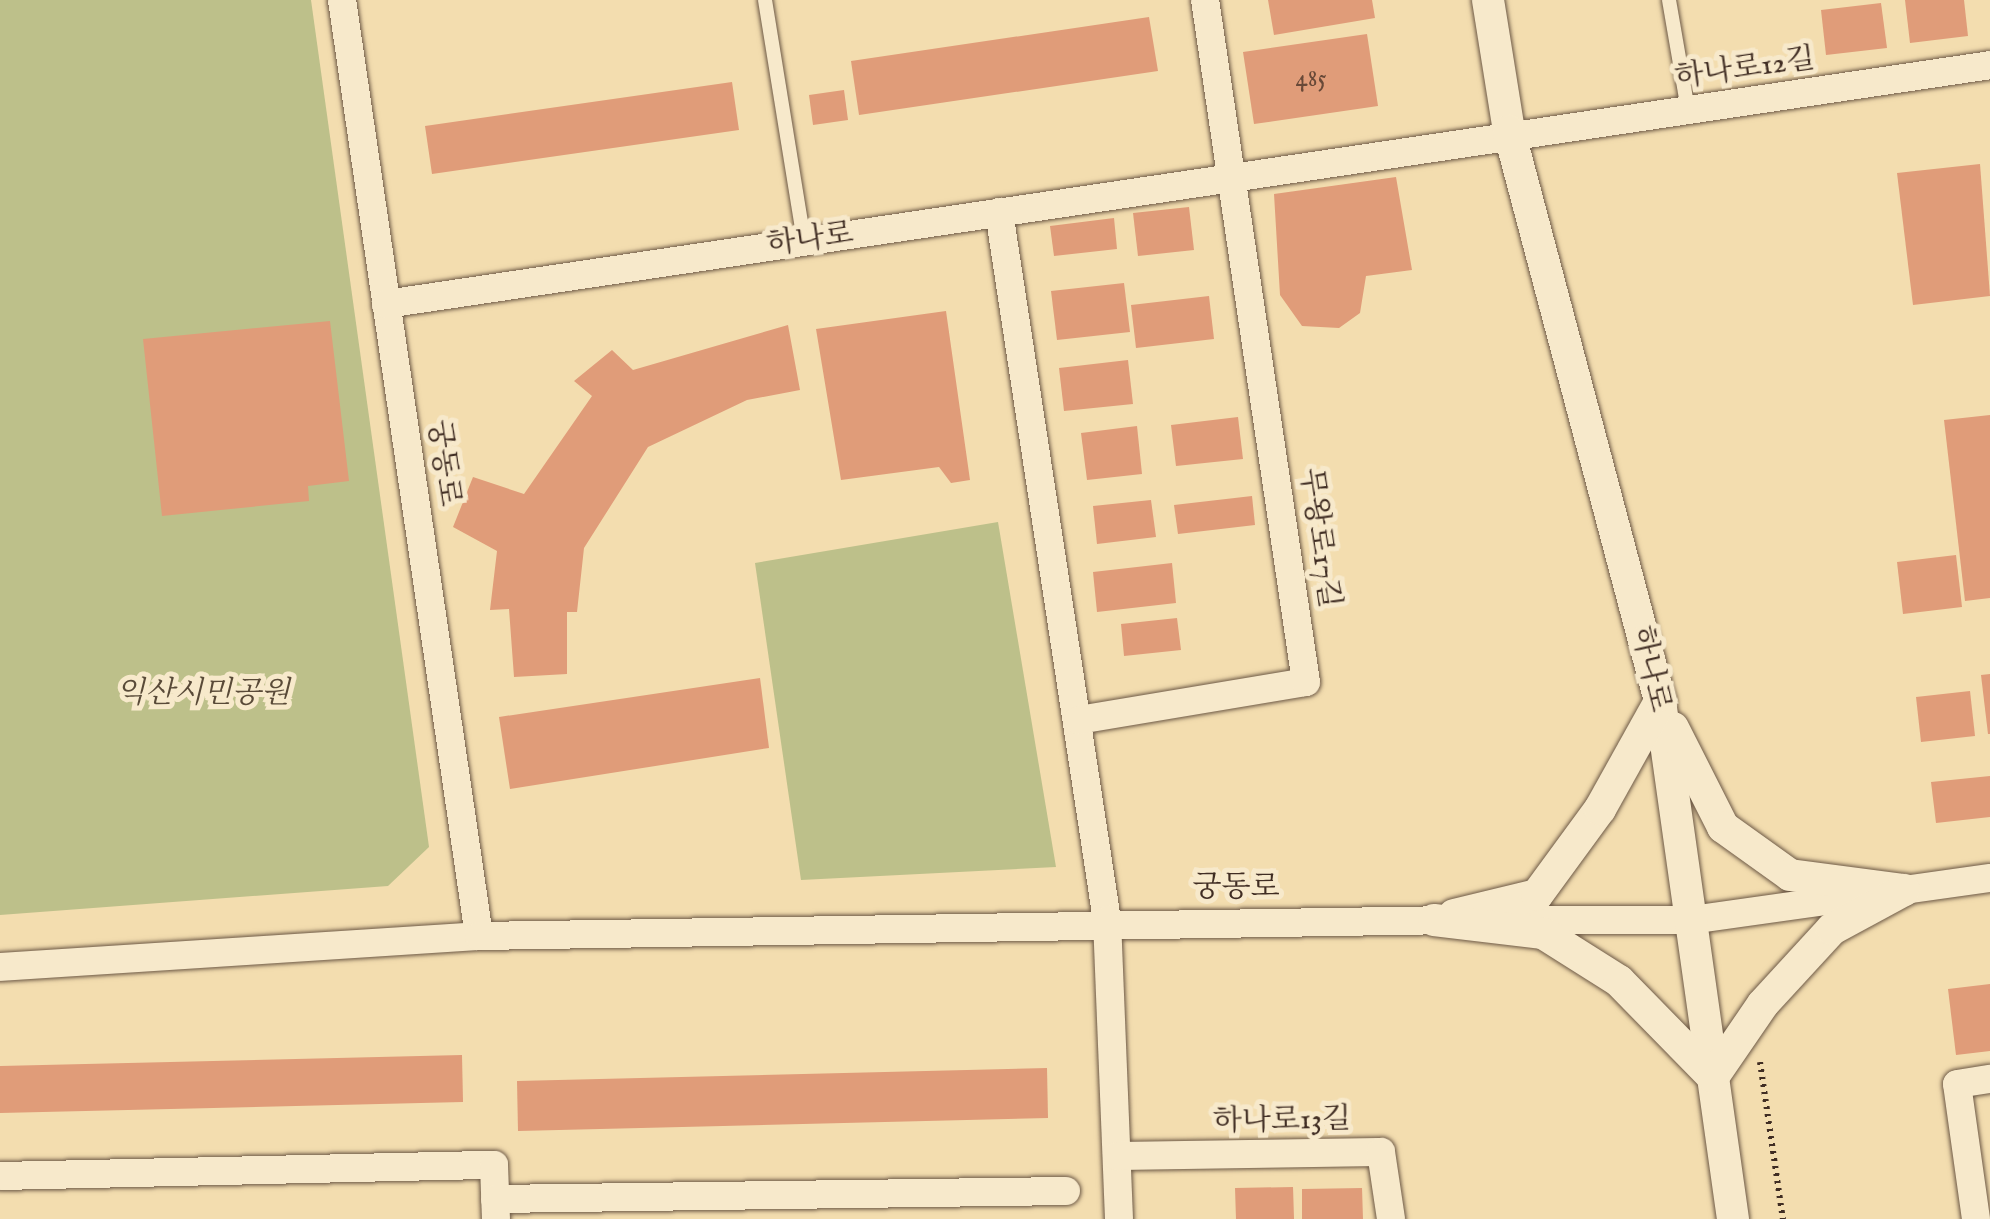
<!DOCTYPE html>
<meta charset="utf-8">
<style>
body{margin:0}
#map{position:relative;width:1990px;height:1219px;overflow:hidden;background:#f3ddaf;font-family:"IM FELL English","Noto Serif KR",serif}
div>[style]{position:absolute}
.green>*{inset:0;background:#bdc08a}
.building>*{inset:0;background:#e09c79}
.path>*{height:6px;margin-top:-3px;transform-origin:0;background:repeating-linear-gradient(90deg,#402d23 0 2.5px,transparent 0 7.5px)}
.roads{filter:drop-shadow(0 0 2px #6d5946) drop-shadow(0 0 2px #6d5946)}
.service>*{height:14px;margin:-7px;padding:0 7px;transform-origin:7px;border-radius:7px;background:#f7e9cb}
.minor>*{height:28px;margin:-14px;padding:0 14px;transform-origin:14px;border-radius:14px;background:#f7e9cb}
.tertiary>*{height:32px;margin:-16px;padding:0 16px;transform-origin:16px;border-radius:16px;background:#f7e9cb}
span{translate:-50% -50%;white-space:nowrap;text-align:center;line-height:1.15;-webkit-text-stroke:10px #f7e9cb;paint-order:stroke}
.number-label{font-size:25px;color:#684938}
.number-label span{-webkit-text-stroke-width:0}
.street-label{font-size:30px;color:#402d23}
.park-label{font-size:30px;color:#594a38;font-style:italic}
</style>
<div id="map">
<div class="green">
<i style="clip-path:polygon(0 0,311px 0,429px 847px,388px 886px,0 915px)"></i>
<i style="clip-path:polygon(998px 522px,1056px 867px,801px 880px,755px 563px)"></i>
</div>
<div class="building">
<i style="clip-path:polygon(1268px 0,1372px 0,1375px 18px,1274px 35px)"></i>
<i style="clip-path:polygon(1905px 0,1964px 0,1968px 36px,1910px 43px)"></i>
<i style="clip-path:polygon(1881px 3px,1887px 48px,1826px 55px,1821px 10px)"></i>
<i style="clip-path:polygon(1149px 17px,1158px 71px,859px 115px,851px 61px)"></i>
<i style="clip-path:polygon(1367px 34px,1378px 106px,1254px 124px,1243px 52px)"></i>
<i style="clip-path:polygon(732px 82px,739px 130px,432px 174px,425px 126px)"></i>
<i style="clip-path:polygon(844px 90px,848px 120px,813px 125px,809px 95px)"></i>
<i style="clip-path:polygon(1980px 164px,1990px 296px,1913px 305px,1897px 173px)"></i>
<i style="clip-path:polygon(1396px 177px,1412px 270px,1366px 276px,1360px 313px,1339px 328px,1302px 326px,1280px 295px,1274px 194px)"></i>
<i style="clip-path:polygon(1189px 207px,1194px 250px,1138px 256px,1133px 213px)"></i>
<i style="clip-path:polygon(1114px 218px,1117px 249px,1054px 256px,1050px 226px)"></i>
<i style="clip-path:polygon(1124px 283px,1130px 332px,1057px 340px,1051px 291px)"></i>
<i style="clip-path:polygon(1209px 296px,1214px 339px,1136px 348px,1131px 305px)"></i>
<i style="clip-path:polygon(946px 311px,970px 480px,951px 483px,939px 467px,841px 480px,816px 329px)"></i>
<i style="clip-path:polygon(330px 321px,349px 481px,308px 486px,309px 501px,162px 516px,143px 339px)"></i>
<i style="clip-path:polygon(788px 325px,800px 390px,747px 400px,648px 447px,584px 548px,577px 612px,567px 612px,567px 674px,514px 677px,509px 609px,490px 610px,497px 551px,453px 527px,473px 477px,524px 494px,592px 396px,574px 381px,612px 350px,633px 370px)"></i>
<i style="clip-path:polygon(1128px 360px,1133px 404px,1064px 411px,1059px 368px)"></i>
<i style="clip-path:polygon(1990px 415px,1990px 598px,1965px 601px,1944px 420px)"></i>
<i style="clip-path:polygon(1238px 417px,1243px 459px,1176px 466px,1171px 425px)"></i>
<i style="clip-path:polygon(1137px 426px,1142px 474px,1087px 480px,1081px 433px)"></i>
<i style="clip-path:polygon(1252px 496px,1255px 525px,1178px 534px,1174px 505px)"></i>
<i style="clip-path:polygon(1151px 500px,1156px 537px,1097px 544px,1093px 506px)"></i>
<i style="clip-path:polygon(1956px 555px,1962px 607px,1903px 614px,1897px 562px)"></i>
<i style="clip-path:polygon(1172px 563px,1176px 603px,1097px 612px,1093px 572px)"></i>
<i style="clip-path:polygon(1177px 618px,1181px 650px,1124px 656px,1121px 624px)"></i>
<i style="clip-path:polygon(1990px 674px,1990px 734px,1988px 734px,1981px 675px)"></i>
<i style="clip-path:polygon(760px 678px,769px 748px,510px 789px,499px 717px)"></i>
<i style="clip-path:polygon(1970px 691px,1975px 736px,1921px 742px,1916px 697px)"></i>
<i style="clip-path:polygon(1990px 776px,1990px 817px,1936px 823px,1931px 782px)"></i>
<i style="clip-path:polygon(1990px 984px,1990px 1051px,1956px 1055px,1948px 989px)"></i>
<i style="clip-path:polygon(462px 1055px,463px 1102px,0 1113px,0 1066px)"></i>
<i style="clip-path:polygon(1047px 1068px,1048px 1118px,518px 1131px,517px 1081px)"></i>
<i style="clip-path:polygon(1293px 1187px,1294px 1219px,1236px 1219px,1235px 1188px)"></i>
<i style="clip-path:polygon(1362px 1188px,1363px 1219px,1302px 1219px,1302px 1189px)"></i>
</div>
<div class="path">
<i style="left:1760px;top:1062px;width:159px;rotate:81.7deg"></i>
</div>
<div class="roads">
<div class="service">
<i style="left:765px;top:0;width:244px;rotate:80.8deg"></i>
<i style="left:1669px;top:0;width:112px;rotate:80.2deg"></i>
</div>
<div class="minor">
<i style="left:342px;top:0;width:946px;rotate:81.67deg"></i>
<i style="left:999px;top:212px;width:716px;rotate:81.33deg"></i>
<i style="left:1107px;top:920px;width:299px;rotate:87.7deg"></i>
<i style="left:386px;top:304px;width:1622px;rotate:-8.47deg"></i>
<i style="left:1079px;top:720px;width:230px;rotate:-9.5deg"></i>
<i style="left:1306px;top:682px;width:689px;rotate:-98.42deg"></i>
<i style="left:1514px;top:920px;width:177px"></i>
<i style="left:1691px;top:920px;width:302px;rotate:-8deg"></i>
<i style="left:0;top:967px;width:480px;rotate:-3.7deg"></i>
<i style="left:479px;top:936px;width:977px;rotate:-0.94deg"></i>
<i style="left:1117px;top:1156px;width:264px;rotate:-0.9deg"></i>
<i style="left:1381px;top:1152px;width:68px;rotate:81.5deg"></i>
<i style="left:0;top:1176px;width:494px;rotate:-1.3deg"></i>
<i style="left:494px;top:1165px;width:54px;rotate:87.9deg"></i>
<i style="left:495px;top:1199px;width:571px;rotate:-0.8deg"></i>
<i style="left:1976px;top:1219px;width:136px;rotate:-98deg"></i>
<i style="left:1957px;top:1084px;width:33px;rotate:-9deg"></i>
</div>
<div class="tertiary">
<i style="left:1488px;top:0;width:133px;rotate:80.9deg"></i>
<i style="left:1509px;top:131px;width:590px;rotate:75.16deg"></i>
<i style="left:1660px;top:701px;width:523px;rotate:81.98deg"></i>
<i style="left:1673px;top:728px;width:111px;rotate:63.2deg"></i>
<i style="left:1723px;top:827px;width:82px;rotate:35.6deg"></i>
<i style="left:1790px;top:875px;width:115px;rotate:7.5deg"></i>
<i style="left:1454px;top:915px;width:85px;rotate:-13.5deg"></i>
<i style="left:1537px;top:895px;width:107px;rotate:-53.8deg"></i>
<i style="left:1600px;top:809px;width:124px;rotate:-60.9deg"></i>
<i style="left:1434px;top:920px;width:110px;rotate:6.8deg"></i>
<i style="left:1543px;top:933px;width:90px;rotate:32.3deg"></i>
<i style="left:1619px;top:981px;width:134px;rotate:45.6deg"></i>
<i style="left:1713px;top:1077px;width:88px;rotate:-55.6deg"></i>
<i style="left:1763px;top:1004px;width:102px;rotate:-47.4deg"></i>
<i style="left:1832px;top:929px;width:82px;rotate:-28.4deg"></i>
</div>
</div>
<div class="number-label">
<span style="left:1311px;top:79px">485</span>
</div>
<div class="street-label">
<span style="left:1745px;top:69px;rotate:-8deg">하나로12길</span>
<span style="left:810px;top:240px;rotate:-8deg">하나로</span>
<span style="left:443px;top:463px;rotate:82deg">궁동로</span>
<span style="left:1319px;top:538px;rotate:82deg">무왕로17길</span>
<span style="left:1650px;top:669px;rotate:77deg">하나로</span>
<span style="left:1236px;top:888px">궁동로</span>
<span style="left:1282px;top:1121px;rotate:-1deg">하나로13길</span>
</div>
<div class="park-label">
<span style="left:203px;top:694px">익산시민공원</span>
</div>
</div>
